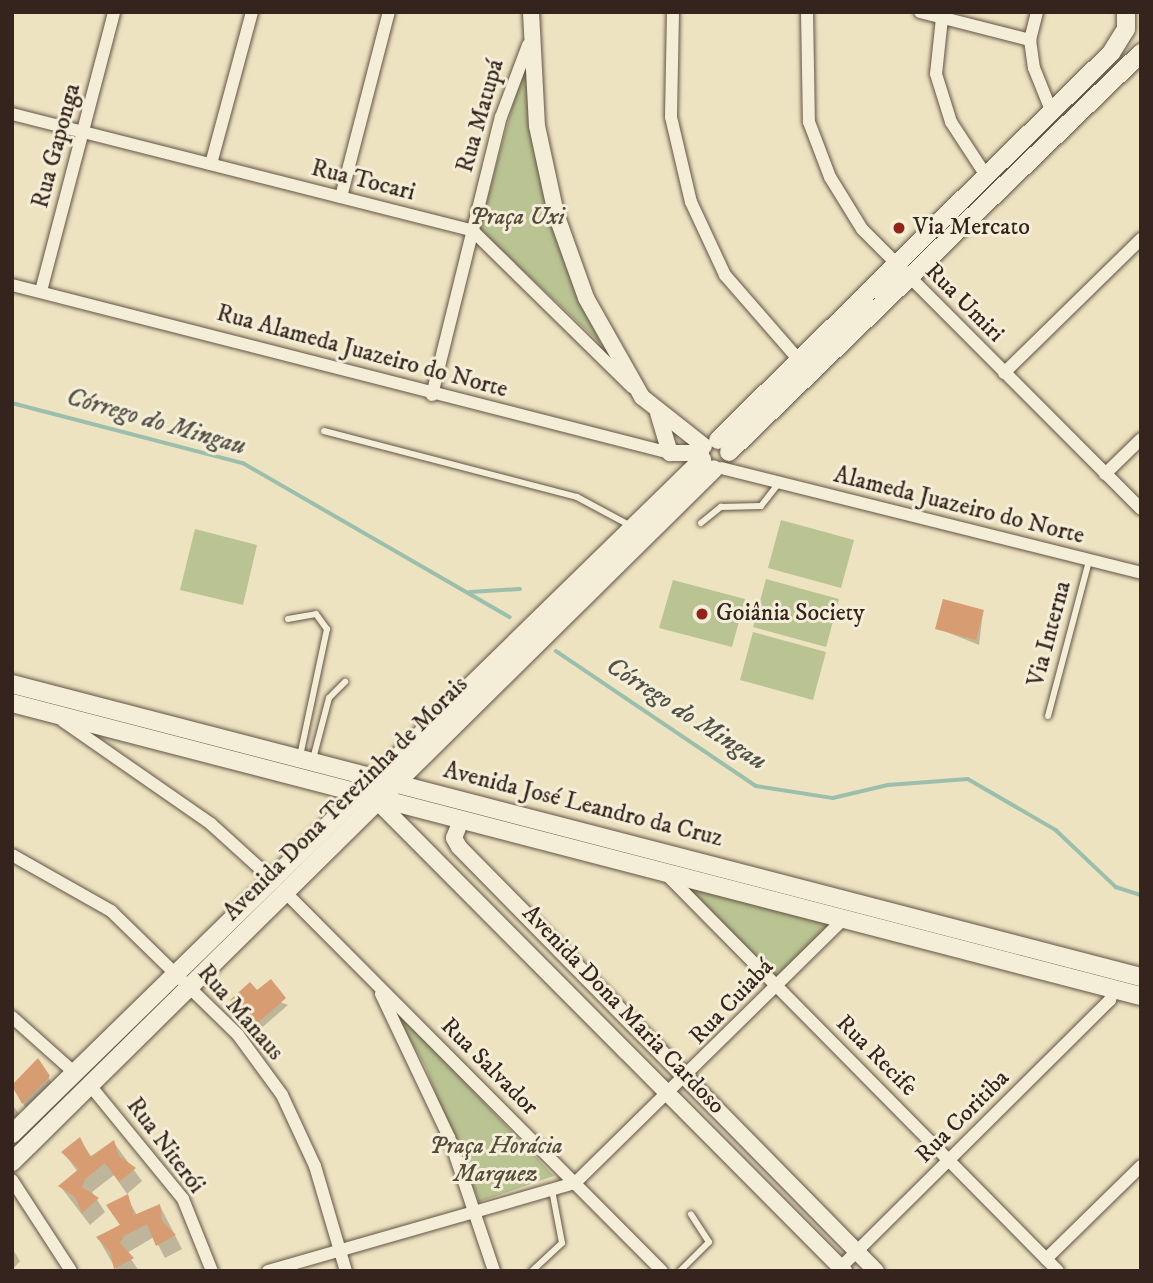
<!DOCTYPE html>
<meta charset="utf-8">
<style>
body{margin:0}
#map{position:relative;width:1153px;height:1283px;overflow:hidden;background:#eee3c1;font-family:"IM FELL DW Pica",serif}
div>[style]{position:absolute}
.green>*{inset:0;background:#bac392}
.shadow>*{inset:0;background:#0003}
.stream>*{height:3.5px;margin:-1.75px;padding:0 1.75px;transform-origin:1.75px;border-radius:1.75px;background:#9bbfac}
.building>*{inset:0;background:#d89c72}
.roads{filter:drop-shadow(0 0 2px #625446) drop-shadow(0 0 2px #625446)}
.service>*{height:6px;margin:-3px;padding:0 3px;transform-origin:3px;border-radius:3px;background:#f4edd7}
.minor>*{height:12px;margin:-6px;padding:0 6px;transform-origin:6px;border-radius:6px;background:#f4edd7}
.tertiary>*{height:16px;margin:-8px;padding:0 8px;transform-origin:8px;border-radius:8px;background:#f4edd7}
.secondary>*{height:18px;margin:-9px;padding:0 9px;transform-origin:9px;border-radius:9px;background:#f4edd7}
.dots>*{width:19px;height:19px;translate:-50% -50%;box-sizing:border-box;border:4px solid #f4edd7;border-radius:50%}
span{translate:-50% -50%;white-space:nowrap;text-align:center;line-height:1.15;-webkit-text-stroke:6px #f4edd7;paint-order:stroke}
.street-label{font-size:24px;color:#34241d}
.park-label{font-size:24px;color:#564c3a;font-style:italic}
.poi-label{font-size:24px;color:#34241d}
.left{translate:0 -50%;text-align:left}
.water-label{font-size:26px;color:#535248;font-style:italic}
.frame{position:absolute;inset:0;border:14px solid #34241d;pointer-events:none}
</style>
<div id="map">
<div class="green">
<i style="clip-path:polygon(524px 63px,535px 155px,563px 258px,601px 344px,479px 229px)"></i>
<i style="clip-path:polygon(781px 520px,854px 540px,841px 588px,768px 568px)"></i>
<i style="clip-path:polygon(195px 529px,257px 545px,243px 605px,180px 590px)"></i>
<i style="clip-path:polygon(766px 579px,839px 599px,826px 647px,753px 627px)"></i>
<i style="clip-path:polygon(673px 580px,745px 599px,732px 647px,659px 628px)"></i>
<i style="clip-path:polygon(753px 632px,826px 652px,813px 700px,740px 680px)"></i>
<i style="clip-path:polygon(684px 884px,836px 921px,774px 978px)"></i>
<i style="clip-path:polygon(390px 1004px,554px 1176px,479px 1202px,425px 1066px)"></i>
</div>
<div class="shadow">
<i style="clip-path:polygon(983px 611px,979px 645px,937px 628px)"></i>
<i style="clip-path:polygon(256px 993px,288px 1005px,258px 1031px,235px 1006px)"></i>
<i style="clip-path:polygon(38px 1060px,53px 1085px,28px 1111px,12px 1087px)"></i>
<i style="clip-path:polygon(12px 1104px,23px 1119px,12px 1129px)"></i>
<i style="clip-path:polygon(80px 1140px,93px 1159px,114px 1143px,142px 1181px,127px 1194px,114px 1175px,92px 1192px,105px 1212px,90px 1225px,60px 1186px,77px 1171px,64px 1153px)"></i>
<i style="clip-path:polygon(127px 1197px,138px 1217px,160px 1206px,182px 1249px,165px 1258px,154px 1237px,127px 1253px,139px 1271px,117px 1271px,98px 1238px,121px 1224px)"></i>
<i style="clip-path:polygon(12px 1248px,20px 1261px,13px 1269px,12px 1269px)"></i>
</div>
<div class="stream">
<i style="left:12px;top:403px;width:239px;rotate:14.6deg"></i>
<i style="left:243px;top:463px;width:308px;rotate:30deg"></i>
<i style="left:470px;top:592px;width:50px;rotate:-3.4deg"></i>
<i style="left:556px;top:651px;width:241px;rotate:34deg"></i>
<i style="left:756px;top:786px;width:78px;rotate:8.9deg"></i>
<i style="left:833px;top:798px;width:57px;rotate:-13.3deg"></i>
<i style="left:888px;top:785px;width:80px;rotate:-4.3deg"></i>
<i style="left:968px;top:779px;width:102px;rotate:30.1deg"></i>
<i style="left:1056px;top:830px;width:83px;rotate:43.5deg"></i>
<i style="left:1116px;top:887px;width:26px;rotate:18deg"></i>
</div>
<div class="building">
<i style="clip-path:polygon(943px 599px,984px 610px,976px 640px,935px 629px)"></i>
<i style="clip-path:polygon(271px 979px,286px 998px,253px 1027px,230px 1000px,250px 982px,257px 990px)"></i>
<i style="clip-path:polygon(38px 1058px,50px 1076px,22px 1104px,12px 1085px)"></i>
<i style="clip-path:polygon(80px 1137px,90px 1157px,114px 1140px,119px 1156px,136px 1168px,119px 1182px,105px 1163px,85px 1179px,82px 1187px,99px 1198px,82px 1213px,75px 1197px,58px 1186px,79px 1169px,61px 1152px)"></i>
<i style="clip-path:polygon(128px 1194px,134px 1215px,160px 1204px,162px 1221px,176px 1235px,156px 1246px,147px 1224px,124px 1236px,120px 1243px,134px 1258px,114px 1269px,110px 1252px,96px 1237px,120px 1225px,106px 1205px)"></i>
</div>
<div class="roads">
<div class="service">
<i style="left:324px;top:431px;width:261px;rotate:14.6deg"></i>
<i style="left:577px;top:497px;width:61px;rotate:28.2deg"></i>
<i style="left:701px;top:523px;width:26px;rotate:-39deg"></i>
<i style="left:721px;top:507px;width:40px;rotate:-1.4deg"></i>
<i style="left:761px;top:506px;width:29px;rotate:-52deg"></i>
<i style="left:288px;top:619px;width:28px;rotate:-10deg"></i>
<i style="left:316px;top:614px;width:19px;rotate:54deg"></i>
<i style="left:327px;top:629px;width:130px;rotate:102deg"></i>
<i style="left:1048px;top:716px;width:160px;rotate:-75.2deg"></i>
<i style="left:313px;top:759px;width:63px;rotate:-75.3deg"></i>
<i style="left:329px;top:698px;width:23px;rotate:-45deg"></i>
<i style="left:532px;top:1271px;width:41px;rotate:-43deg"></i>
<i style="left:562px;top:1243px;width:54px;rotate:-100.7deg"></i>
<i style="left:680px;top:1271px;width:41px;rotate:-45deg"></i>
<i style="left:709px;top:1242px;width:33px;rotate:-123deg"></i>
</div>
<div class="minor">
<i style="left:673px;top:12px;width:105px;rotate:91.1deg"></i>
<i style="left:671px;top:117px;width:87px;rotate:76.8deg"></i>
<i style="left:691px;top:202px;width:81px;rotate:65deg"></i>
<i style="left:725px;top:275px;width:111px;rotate:49deg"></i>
<i style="left:807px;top:12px;width:110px;rotate:89deg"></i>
<i style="left:809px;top:122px;width:59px;rotate:69.1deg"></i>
<i style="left:830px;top:177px;width:61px;rotate:58.4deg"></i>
<i style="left:862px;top:229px;width:395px;rotate:45.1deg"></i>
<i style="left:920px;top:12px;width:114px;rotate:14.3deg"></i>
<i style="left:1037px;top:12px;width:29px;rotate:104deg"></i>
<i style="left:1030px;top:40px;width:28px;rotate:82deg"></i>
<i style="left:1034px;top:68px;width:45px;rotate:68deg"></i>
<i style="left:942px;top:18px;width:56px;rotate:96.1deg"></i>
<i style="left:936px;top:74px;width:50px;rotate:72.6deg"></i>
<i style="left:951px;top:122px;width:62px;rotate:56.8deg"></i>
<i style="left:12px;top:114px;width:476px;rotate:14.2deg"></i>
<i style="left:473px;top:231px;width:223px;rotate:44.5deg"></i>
<i style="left:211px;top:164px;width:157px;rotate:-74.9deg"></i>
<i style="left:341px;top:197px;width:191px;rotate:-75.5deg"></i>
<i style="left:12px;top:285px;width:679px;rotate:14.32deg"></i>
<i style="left:41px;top:291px;width:288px;rotate:-75.3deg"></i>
<i style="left:1004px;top:373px;width:192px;rotate:-44.4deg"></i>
<i style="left:432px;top:395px;width:286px;rotate:-76.1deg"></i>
<i style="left:501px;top:117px;width:77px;rotate:-69.4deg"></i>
<i style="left:721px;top:468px;width:433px;rotate:14deg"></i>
<i style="left:1105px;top:474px;width:50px;rotate:-44.2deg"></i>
<i style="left:63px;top:721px;width:180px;rotate:34.8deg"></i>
<i style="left:211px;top:824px;width:86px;rotate:42.2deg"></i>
<i style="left:12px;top:855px;width:114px;rotate:29.5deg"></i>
<i style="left:111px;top:911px;width:177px;rotate:44.3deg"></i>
<i style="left:238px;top:1035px;width:74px;rotate:53.7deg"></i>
<i style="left:282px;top:1095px;width:78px;rotate:65.1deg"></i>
<i style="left:315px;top:1166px;width:109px;rotate:73.6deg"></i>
<i style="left:665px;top:873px;width:559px;rotate:45.36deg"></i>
<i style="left:286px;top:893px;width:533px;rotate:45.15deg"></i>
<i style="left:381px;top:994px;width:158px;rotate:64.6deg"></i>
<i style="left:449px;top:1137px;width:141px;rotate:71.4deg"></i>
<i style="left:12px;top:1017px;width:86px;rotate:41.7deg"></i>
<i style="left:93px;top:1089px;width:142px;rotate:50.7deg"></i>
<i style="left:183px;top:1199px;width:78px;rotate:68.1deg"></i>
<i style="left:12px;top:1180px;width:108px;rotate:57deg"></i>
<i style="left:1046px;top:1259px;width:133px;rotate:-44.4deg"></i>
<i style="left:268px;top:1271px;width:319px;rotate:-16deg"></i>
<i style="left:575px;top:1183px;width:378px;rotate:-44.5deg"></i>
<i style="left:837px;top:1271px;width:385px;rotate:-44.8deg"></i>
<i style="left:1110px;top:1000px;width:11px;rotate:-75deg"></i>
</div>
<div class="tertiary">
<i style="left:531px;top:12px;width:114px;rotate:87deg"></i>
<i style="left:537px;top:126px;width:90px;rotate:77.8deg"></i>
<i style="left:556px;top:214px;width:89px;rotate:70.3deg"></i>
<i style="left:586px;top:298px;width:114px;rotate:60.5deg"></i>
<i style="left:642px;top:397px;width:79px;rotate:38.3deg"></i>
<i style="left:658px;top:413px;width:42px;rotate:73.3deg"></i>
<i style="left:670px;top:453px;width:31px"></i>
<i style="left:379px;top:803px;width:660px;rotate:45.18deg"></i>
<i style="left:460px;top:823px;width:16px;rotate:112deg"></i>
<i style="left:454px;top:838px;width:10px;rotate:61deg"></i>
<i style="left:459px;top:847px;width:595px;rotate:45.48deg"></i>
</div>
<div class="secondary">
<i style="left:718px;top:440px;width:552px;rotate:-44.56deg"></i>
<i style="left:1111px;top:53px;width:28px;rotate:-58deg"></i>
<i style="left:1126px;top:29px;width:17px;rotate:-90deg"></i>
<i style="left:729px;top:452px;width:574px;rotate:-44.08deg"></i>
<i style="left:12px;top:684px;width:1166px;rotate:14.55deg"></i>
<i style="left:12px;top:703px;width:1166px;rotate:14.55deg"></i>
<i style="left:12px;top:1134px;width:965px;rotate:-44.33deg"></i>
<i style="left:12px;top:1162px;width:986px;rotate:-44.63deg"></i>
</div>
</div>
<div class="dots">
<i style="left:899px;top:228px;background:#8f2418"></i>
<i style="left:702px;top:614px;background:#8f2418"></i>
</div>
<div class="street-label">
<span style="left:481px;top:116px;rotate:-74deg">Rua Matupá</span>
<span style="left:57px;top:146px;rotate:-75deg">Rua Gaponga</span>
<span style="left:363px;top:181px;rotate:14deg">Rua Tocari</span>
<span style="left:964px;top:303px;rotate:45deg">Rua Umiri</span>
<span style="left:362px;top:352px;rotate:15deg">Rua Alameda Juazeiro do Norte</span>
<span style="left:959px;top:506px;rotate:14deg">Alameda Juazeiro do Norte</span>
<span style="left:1050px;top:634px;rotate:-75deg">Via Interna</span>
<span style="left:346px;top:799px;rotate:-45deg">Avenida Dona Terezinha de Morais</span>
<span style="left:583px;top:805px;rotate:14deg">Avenida José Leandro da Cruz</span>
<span style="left:732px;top:1002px;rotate:-46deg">Rua Cuiabá</span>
<span style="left:623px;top:1010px;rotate:46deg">Avenida Dona Maria Cardoso</span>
<span style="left:240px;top:1013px;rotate:49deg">Rua Manaus</span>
<span style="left:876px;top:1056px;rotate:45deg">Rua Recife</span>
<span style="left:489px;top:1067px;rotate:45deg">Rua Salvador</span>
<span style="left:963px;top:1117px;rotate:-45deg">Rua Coritiba</span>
<span style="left:165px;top:1146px;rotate:53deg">Rua Niterói</span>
</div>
<div class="park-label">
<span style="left:517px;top:218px">Praça Uxi</span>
<span style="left:496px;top:1161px">Praça Horácia<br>Marquez</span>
</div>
<div class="poi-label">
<span class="left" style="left:913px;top:228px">Via Mercato</span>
<span class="left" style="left:716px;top:614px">Goiânia Society</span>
</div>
<div class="water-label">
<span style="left:156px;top:422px;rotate:16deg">Córrego do Mingau</span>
<span style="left:686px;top:714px;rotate:33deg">Córrego do Mingau</span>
</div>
<div class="frame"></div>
</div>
